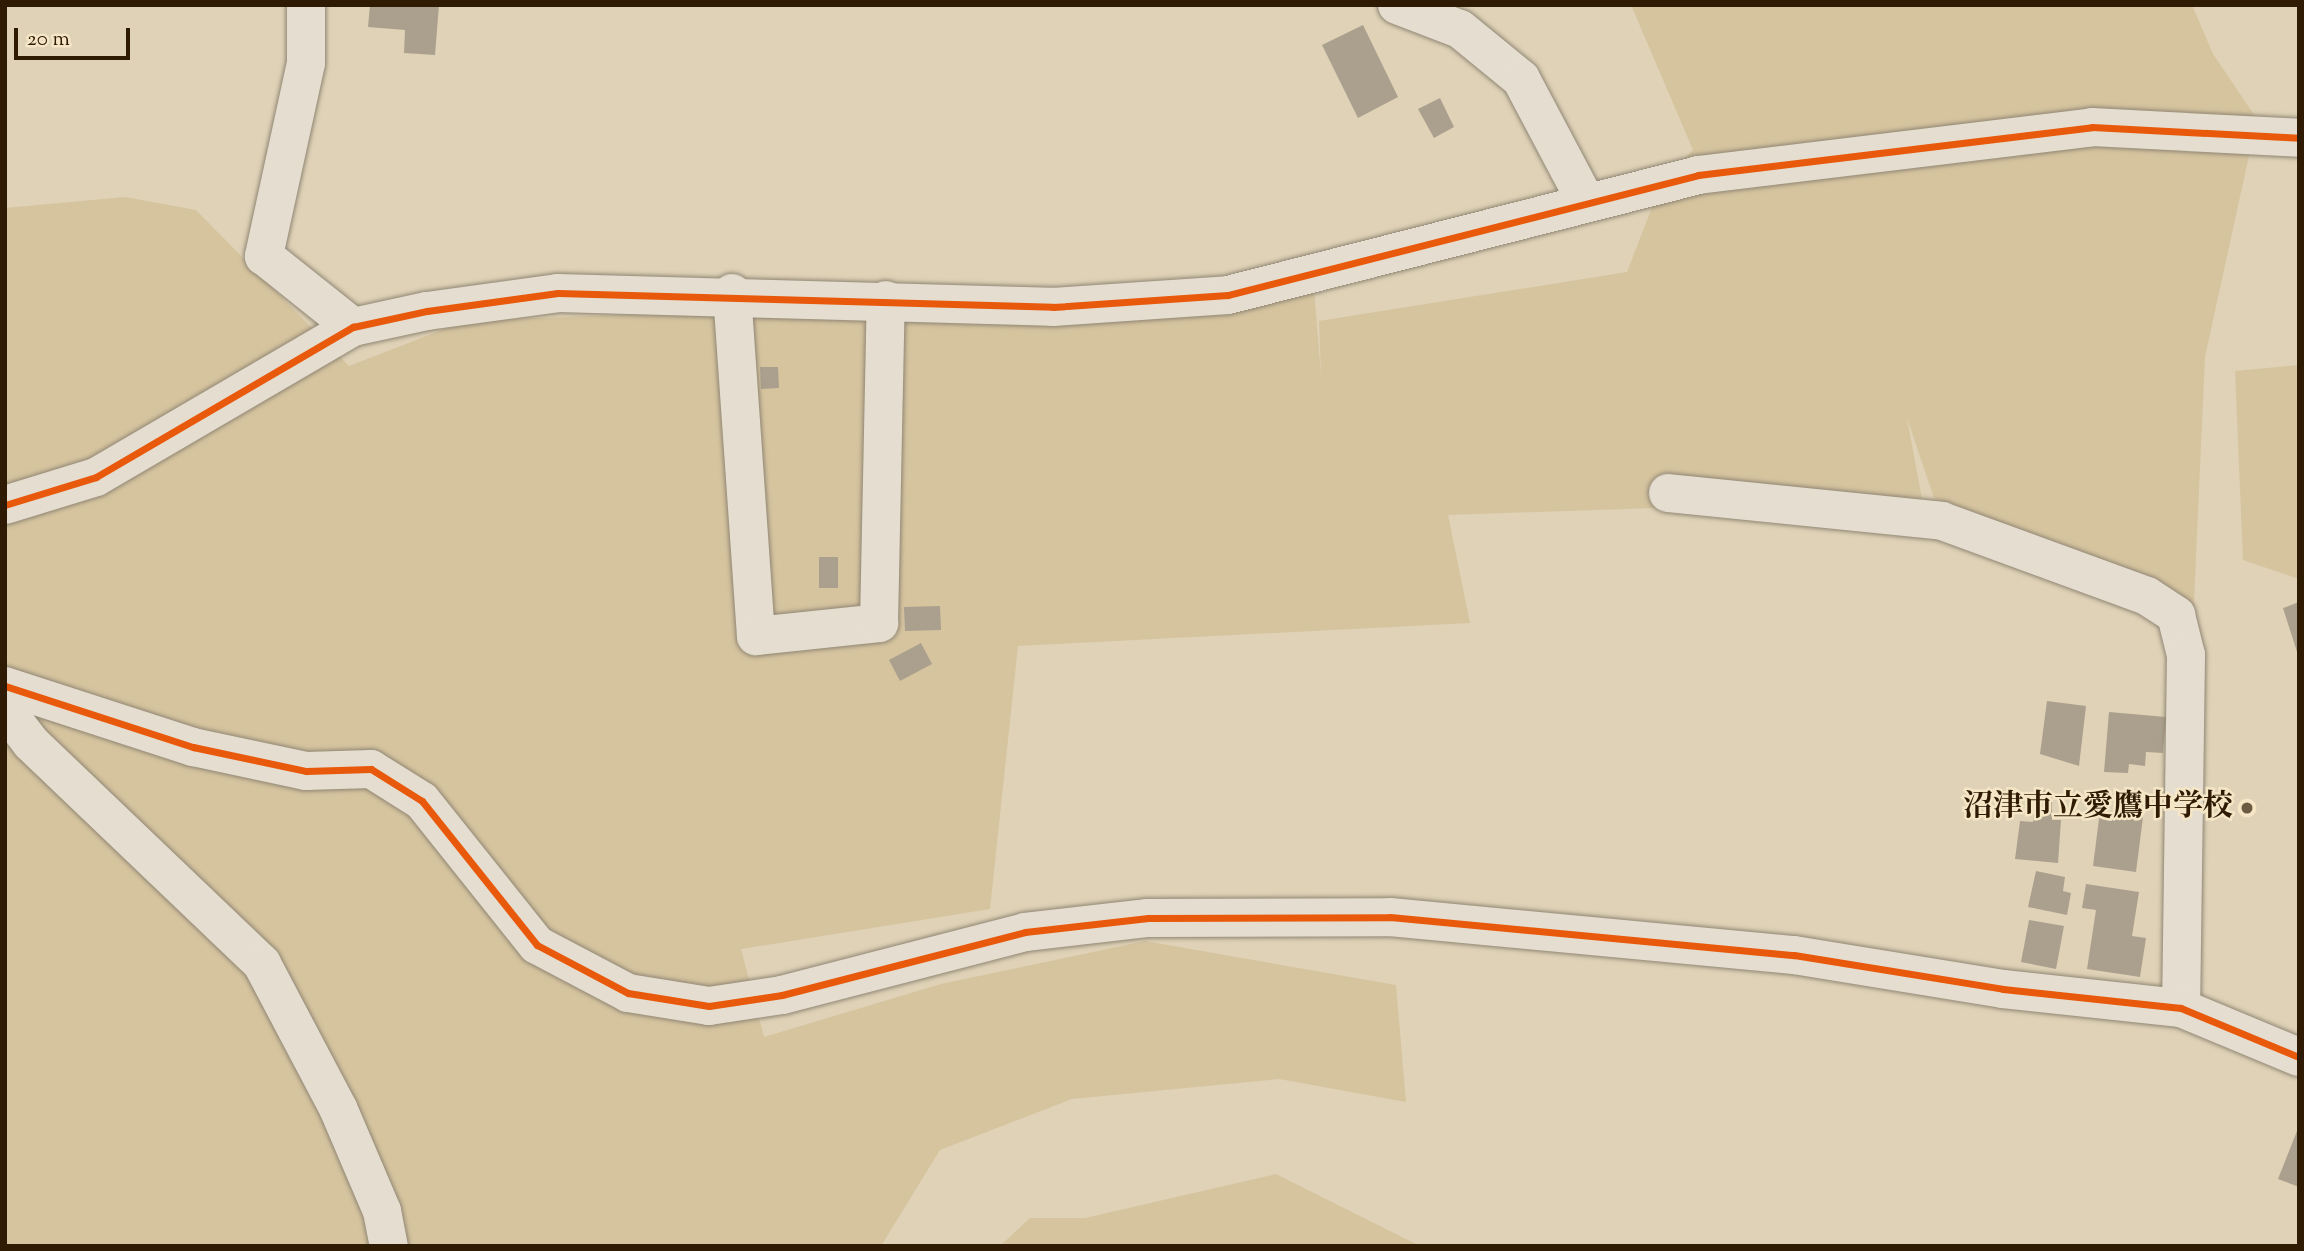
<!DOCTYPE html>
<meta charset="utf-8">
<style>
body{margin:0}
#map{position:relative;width:2304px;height:1251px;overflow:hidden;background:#dfd2b7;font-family:"Sorts Mill Goudy","Noto Serif JP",serif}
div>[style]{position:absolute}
.green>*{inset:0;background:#d6c49f}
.building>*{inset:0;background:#aba08e}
.roads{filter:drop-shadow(0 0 2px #908674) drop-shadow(0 0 2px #908674)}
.minor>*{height:38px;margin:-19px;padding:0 19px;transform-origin:19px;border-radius:19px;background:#e5ded0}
.cycleway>*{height:7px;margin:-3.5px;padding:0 3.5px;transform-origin:3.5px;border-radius:3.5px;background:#e8590c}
.dots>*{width:19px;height:19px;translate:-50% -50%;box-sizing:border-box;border:4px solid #f5e6c6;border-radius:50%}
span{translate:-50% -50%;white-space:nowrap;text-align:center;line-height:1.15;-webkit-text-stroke:5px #f5e6c6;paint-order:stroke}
.poi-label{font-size:30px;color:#2f1a04;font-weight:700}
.right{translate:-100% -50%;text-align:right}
.frame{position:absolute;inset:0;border:7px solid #2f1a04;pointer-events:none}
.scale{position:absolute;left:14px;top:28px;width:116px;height:32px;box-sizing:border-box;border:4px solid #2f1a04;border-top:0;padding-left:9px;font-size:21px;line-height:24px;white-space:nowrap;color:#2f1a04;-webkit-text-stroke:5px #f5e6c6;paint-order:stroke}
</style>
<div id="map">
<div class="green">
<i style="clip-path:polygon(1631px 5px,2192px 5px,2213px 54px,2257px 119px,2205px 357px,2193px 624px,1934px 498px,1907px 418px,1922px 499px,1448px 515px,1470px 623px,1018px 646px,990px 909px,741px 949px,764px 1037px,941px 984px,1145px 941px,1396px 985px,1406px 1102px,1279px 1079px,1072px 1099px,940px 1150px,881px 1246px,5px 1246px,5px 208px,125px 197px,196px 210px,349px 366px,465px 321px,1314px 288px,1321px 376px,1319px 321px,1627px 272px,1661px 184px,1693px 150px)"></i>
<i style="clip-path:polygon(2299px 365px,2299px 579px,2243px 560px,2235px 371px)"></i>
<i style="clip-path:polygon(1276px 1174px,1420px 1246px,1000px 1246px,1030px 1218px,1085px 1218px)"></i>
</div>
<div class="building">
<i style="clip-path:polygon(370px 5px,439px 5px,435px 55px,404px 53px,405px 30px,368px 27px)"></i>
<i style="clip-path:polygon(1363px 25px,1398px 97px,1358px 118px,1322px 45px)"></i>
<i style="clip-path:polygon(1440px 98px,1454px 127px,1434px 138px,1418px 109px)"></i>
<i style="clip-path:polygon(760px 367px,778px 367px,779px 388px,761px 389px)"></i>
<i style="clip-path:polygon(819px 557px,838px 557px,838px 588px,819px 588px)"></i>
<i style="clip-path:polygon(2299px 602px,2299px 655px,2298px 655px,2283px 608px)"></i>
<i style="clip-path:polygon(940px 606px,941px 630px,905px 631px,904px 607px)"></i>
<i style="clip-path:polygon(921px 643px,932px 664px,900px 681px,889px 660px)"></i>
<i style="clip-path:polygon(2047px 701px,2086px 706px,2079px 766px,2040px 754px)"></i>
<i style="clip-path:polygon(2109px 712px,2166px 717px,2163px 753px,2146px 752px,2145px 766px,2129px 764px,2128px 773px,2104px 772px)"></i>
<i style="clip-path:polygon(2035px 789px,2052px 792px,2052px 820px,2061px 820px,2058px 863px,2015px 859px,2020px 821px,2033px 822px)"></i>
<i style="clip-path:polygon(2100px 811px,2143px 817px,2136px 872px,2093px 866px)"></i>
<i style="clip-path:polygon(2036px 871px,2065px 877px,2063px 891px,2071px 893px,2067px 915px,2028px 907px)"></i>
<i style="clip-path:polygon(2086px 884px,2139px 892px,2132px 936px,2146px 938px,2140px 977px,2087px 969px,2096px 910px,2082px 908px)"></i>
<i style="clip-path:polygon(2029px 920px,2064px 926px,2056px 969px,2021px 962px)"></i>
<i style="clip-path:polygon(2299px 1126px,2299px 1187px,2278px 1179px)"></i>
</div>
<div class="roads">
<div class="minor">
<i style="left:306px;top:5px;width:58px;rotate:90deg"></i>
<i style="left:306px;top:63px;width:198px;rotate:102.3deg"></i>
<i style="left:264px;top:256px;width:114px;rotate:38.6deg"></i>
<i style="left:1397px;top:5px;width:67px;rotate:20.9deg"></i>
<i style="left:1460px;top:29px;width:79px;rotate:39.3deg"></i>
<i style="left:1521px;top:79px;width:139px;rotate:62.1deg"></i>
<i style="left:732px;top:293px;width:344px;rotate:86deg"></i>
<i style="left:756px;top:636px;width:124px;rotate:-6deg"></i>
<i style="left:879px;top:623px;width:323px;rotate:-88.8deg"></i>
<i style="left:1668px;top:493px;width:275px;rotate:5.8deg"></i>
<i style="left:1942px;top:521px;width:218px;rotate:20.1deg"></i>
<i style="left:2147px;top:596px;width:35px;rotate:33deg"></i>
<i style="left:2176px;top:615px;width:41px;rotate:76deg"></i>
<i style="left:2186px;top:655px;width:353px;rotate:90.8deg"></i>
<i style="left:5px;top:505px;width:95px;rotate:-17.1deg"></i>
<i style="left:96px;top:477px;width:298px;rotate:-30.3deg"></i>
<i style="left:353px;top:327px;width:76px;rotate:-12.2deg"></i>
<i style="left:427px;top:311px;width:132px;rotate:-7.8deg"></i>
<i style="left:558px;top:293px;width:495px;rotate:1.6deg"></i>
<i style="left:1053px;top:307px;width:175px;rotate:-3.9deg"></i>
<i style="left:1228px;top:295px;width:485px;rotate:-14.3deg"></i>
<i style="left:1698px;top:175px;width:397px;rotate:-6.9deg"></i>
<i style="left:2092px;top:127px;width:207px;rotate:3deg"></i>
<i style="left:5px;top:686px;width:198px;rotate:18deg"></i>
<i style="left:193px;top:747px;width:116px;rotate:12deg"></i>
<i style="left:306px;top:771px;width:65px;rotate:-1.8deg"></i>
<i style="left:371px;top:769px;width:60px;rotate:32.1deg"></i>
<i style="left:422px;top:801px;width:184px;rotate:51.4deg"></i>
<i style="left:537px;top:945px;width:103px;rotate:27.8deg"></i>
<i style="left:628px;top:993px;width:82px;rotate:9.1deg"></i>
<i style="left:709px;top:1006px;width:74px;rotate:-8.6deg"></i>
<i style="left:782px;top:995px;width:251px;rotate:-14.5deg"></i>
<i style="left:1025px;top:932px;width:124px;rotate:-6.5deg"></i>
<i style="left:1148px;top:918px;width:242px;rotate:-0.2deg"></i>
<i style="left:1390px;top:917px;width:406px;rotate:5.4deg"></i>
<i style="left:1794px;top:955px;width:212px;rotate:9.2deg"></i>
<i style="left:2003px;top:989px;width:179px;rotate:6.1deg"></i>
<i style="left:2181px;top:1008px;width:128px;rotate:22.6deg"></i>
<i style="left:5px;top:709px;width:43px;rotate:52.6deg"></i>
<i style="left:31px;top:743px;width:320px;rotate:43.7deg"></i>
<i style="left:262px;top:964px;width:163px;rotate:62.2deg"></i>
<i style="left:338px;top:1108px;width:112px;rotate:66.9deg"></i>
<i style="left:382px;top:1211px;width:36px;rotate:79deg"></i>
</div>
</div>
<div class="cycleway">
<i style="left:5px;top:505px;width:95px;rotate:-17.1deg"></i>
<i style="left:96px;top:477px;width:298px;rotate:-30.3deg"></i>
<i style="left:353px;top:327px;width:76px;rotate:-12.2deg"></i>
<i style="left:427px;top:311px;width:132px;rotate:-7.8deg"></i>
<i style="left:558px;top:293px;width:495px;rotate:1.6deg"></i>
<i style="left:1053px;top:307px;width:175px;rotate:-3.9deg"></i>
<i style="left:1228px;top:295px;width:485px;rotate:-14.3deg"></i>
<i style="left:1698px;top:175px;width:397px;rotate:-6.9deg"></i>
<i style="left:2092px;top:127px;width:207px;rotate:3deg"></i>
<i style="left:5px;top:686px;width:198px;rotate:18deg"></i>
<i style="left:193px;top:747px;width:116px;rotate:12deg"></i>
<i style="left:306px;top:771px;width:65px;rotate:-1.8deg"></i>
<i style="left:371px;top:769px;width:60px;rotate:32.1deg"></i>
<i style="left:422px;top:801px;width:184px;rotate:51.4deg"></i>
<i style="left:537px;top:945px;width:103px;rotate:27.8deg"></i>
<i style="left:628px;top:993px;width:82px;rotate:9.1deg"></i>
<i style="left:709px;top:1006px;width:74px;rotate:-8.6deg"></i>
<i style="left:782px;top:995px;width:251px;rotate:-14.5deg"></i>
<i style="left:1025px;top:932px;width:124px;rotate:-6.5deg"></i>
<i style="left:1148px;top:918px;width:242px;rotate:-0.2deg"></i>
<i style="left:1390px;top:917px;width:406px;rotate:5.4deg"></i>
<i style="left:1794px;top:955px;width:212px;rotate:9.2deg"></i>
<i style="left:2003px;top:989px;width:179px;rotate:6.1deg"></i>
<i style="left:2181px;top:1008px;width:128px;rotate:22.6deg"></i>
</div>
<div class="dots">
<i style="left:2247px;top:808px;background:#6d5a43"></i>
</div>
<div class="poi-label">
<span class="right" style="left:2233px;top:808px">沼津市立愛鷹中学校</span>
</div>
<div class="frame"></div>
<div class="scale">20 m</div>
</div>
